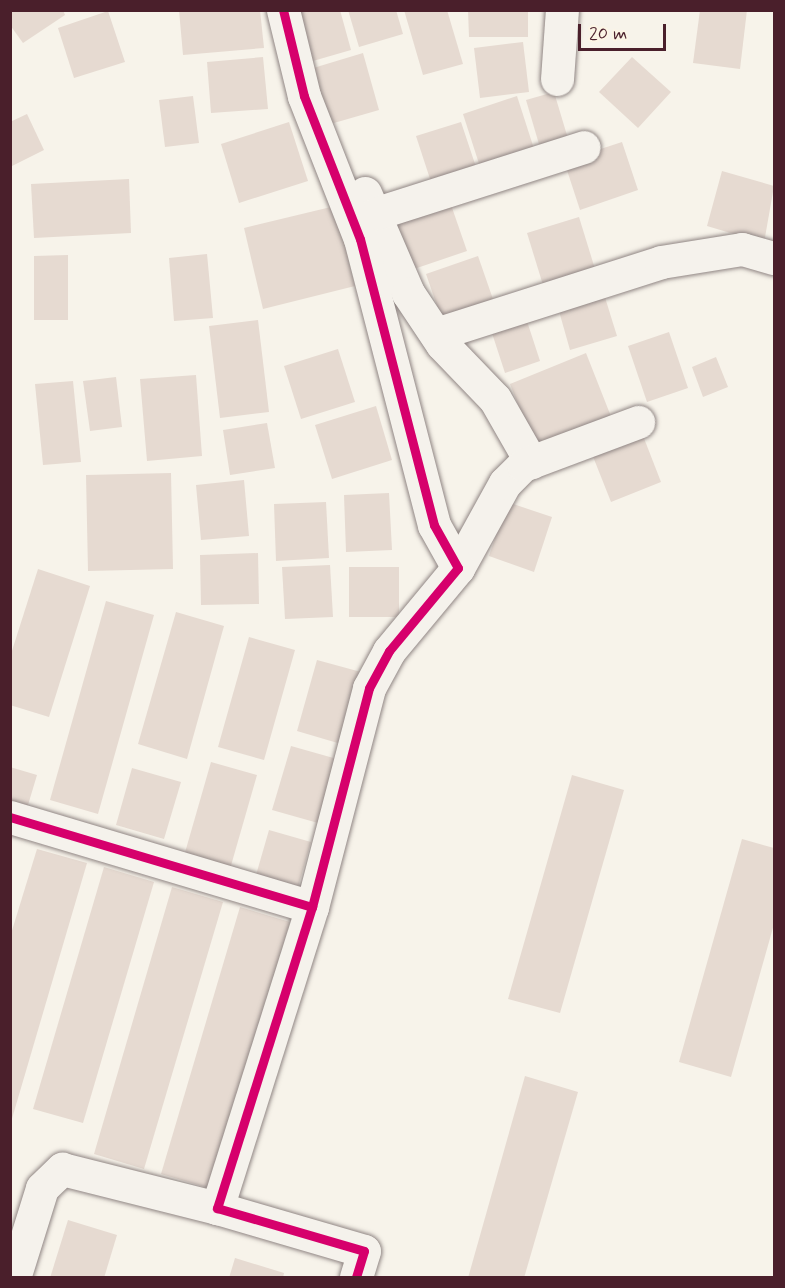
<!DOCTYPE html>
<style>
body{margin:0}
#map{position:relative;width:785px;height:1288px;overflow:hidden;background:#f7f3ea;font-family:Mynerve,sans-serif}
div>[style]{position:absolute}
.building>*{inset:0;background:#e6dad1}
.roads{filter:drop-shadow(0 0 2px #908684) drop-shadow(0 0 2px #908684)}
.minor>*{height:33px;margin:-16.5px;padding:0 16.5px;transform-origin:16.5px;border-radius:16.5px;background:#f5f2ec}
.cycleway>*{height:9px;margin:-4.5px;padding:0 4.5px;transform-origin:4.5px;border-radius:4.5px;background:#d6006c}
span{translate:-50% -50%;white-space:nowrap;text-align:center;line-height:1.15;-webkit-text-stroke:4.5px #fcf5e5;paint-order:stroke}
.frame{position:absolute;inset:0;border:12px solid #4a1f2b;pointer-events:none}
.scale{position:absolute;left:578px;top:24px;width:88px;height:27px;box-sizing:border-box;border:3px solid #4a1f2b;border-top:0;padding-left:8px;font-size:18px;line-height:21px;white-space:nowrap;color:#4a1f2b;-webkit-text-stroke:4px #fcf5e5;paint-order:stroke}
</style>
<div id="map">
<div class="building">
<i style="clip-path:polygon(10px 10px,63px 10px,65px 15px,23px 43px,10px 25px)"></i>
<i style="clip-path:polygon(179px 10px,260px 10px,264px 48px,183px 55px)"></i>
<i style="clip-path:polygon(291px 10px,340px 10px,351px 50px,306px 63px)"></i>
<i style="clip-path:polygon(348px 10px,396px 10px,403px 34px,359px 47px)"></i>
<i style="clip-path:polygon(404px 10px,447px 10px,463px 64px,423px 75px)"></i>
<i style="clip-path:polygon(468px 10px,528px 10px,528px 37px,469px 37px)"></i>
<i style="clip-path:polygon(700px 10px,747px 10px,740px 69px,693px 63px)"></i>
<i style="clip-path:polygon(108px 11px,125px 62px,74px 78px,58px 28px)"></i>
<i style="clip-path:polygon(523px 42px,529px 92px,480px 98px,474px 48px)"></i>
<i style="clip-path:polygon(363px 53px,379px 110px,327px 125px,310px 69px)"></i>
<i style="clip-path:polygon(263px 57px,268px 109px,211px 113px,207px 62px)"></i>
<i style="clip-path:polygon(632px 57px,671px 92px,638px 128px,599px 92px)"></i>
<i style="clip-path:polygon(554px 92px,569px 142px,541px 151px,526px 100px)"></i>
<i style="clip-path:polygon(193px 96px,199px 143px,165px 147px,159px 100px)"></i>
<i style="clip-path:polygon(517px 96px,536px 155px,482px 173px,463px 114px)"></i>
<i style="clip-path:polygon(27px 114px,44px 150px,10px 167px,10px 122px)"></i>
<i style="clip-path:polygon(289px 122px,308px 181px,239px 203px,221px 144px)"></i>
<i style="clip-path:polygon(461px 122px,477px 170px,432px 185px,416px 136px)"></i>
<i style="clip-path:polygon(622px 142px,638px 190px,580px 210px,564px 161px)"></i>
<i style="clip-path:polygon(722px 171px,774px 186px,764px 243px,707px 226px)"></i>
<i style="clip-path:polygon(129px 179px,131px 233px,34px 238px,31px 184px)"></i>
<i style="clip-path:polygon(449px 199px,467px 251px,411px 270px,393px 218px)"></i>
<i style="clip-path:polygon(335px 206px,355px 286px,263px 309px,244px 228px)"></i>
<i style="clip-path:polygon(579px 217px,595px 269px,543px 285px,527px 233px)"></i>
<i style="clip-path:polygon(207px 254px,213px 318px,174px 321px,169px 258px)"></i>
<i style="clip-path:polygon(68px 255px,68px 320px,34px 320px,34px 256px)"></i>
<i style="clip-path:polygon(478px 256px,495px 305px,443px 323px,426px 274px)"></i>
<i style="clip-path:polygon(603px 291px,617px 336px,570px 350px,557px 304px)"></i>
<i style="clip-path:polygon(525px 315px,540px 361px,505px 373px,490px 327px)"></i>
<i style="clip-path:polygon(258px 320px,269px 412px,220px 418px,209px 326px)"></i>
<i style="clip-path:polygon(669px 332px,688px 388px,647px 402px,628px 346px)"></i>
<i style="clip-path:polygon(338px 349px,355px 402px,301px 419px,284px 366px)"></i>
<i style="clip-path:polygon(586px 353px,612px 419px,536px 450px,510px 384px)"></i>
<i style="clip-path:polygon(716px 357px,728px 387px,703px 397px,692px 367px)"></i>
<i style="clip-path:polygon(196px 375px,202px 456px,147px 461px,140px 379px)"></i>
<i style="clip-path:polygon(116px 377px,122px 427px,90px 431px,83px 381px)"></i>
<i style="clip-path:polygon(73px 381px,81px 462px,43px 465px,35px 384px)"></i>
<i style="clip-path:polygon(376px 406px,392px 460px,332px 479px,315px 425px)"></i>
<i style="clip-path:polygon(267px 423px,275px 468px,230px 475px,223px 430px)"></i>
<i style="clip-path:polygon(640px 428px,661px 482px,611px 502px,590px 449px)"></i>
<i style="clip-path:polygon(171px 473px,173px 569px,88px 571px,86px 475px)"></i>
<i style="clip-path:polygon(244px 480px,249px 536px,201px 540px,196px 485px)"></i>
<i style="clip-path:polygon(389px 493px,392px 550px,346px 552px,344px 495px)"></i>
<i style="clip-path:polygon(326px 502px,329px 558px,276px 561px,274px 504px)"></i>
<i style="clip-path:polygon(507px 502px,552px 517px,534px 572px,489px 556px)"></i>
<i style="clip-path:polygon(258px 553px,259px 604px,201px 605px,200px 555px)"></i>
<i style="clip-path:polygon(330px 565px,333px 617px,285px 619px,282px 567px)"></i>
<i style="clip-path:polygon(349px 567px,399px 567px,399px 617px,349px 617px)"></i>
<i style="clip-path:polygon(38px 569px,90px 586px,49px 717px,10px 705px,10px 657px)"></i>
<i style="clip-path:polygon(106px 601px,154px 615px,98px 814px,50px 800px)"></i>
<i style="clip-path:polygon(176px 612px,224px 626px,187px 759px,138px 744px)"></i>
<i style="clip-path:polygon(249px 637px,295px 650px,264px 760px,218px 747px)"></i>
<i style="clip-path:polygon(317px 660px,361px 672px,341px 744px,297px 731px)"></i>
<i style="clip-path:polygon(291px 746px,337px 759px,318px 823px,272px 810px)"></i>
<i style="clip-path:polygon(211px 762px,257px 775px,228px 876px,182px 863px)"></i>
<i style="clip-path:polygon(10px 767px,37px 775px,25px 815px,10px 810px)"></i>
<i style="clip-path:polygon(132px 768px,181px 782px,164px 839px,116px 825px)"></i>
<i style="clip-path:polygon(572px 775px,624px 790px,560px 1013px,508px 999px)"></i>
<i style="clip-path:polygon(269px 830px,311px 842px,296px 894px,254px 882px)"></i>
<i style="clip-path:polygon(742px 839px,774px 848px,774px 924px,731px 1077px,679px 1062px)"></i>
<i style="clip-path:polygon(37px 849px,87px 863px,11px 1122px,10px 937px)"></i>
<i style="clip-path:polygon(104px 867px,154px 882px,83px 1123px,33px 1109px)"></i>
<i style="clip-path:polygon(172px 887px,223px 902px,144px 1169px,94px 1154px)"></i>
<i style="clip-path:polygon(240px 907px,290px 922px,212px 1189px,161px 1174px)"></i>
<i style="clip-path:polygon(525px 1076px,578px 1092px,524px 1278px,468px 1278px)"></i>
<i style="clip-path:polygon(68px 1220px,117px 1235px,104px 1278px,50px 1278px)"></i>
<i style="clip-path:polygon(235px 1258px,284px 1273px,283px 1278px,229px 1278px)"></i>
</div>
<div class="roads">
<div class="minor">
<i style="left:557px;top:79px;width:69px;rotate:-85.9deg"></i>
<i style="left:365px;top:193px;width:109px;rotate:66.7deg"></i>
<i style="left:408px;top:293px;width:61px;rotate:56.3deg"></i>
<i style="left:442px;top:344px;width:76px;rotate:46.1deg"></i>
<i style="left:495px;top:399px;width:73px;rotate:60.3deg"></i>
<i style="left:374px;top:214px;width:220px;rotate:-17.7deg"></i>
<i style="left:436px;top:334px;width:236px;rotate:-17.7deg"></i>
<i style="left:661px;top:262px;width:82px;rotate:-9.1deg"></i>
<i style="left:742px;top:249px;width:33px;rotate:16deg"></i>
<i style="left:458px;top:568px;width:97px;rotate:-61.1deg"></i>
<i style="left:505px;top:483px;width:25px;rotate:-45deg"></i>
<i style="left:523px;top:465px;width:123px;rotate:-20.5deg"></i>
<i style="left:10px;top:817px;width:315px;rotate:16.6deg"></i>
<i style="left:312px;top:907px;width:226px;rotate:-75.4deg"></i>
<i style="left:369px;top:688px;width:42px;rotate:-61.6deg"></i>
<i style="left:389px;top:651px;width:108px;rotate:-50.3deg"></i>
<i style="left:458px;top:568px;width:49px;rotate:-119.2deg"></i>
<i style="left:434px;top:525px;width:295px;rotate:-104.5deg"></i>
<i style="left:360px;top:239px;width:154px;rotate:-111.4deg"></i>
<i style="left:304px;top:96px;width:89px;rotate:-103.7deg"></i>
<i style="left:312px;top:907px;width:316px;rotate:107.5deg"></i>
<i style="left:217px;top:1208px;width:153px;rotate:16.3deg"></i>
<i style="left:364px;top:1251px;width:28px;rotate:107deg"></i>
<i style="left:14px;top:1278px;width:94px;rotate:-72.7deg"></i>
<i style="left:42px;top:1188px;width:28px;rotate:-44deg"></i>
<i style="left:62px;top:1169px;width:160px;rotate:14.1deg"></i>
</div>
</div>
<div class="cycleway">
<i style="left:10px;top:817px;width:315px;rotate:16.6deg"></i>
<i style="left:312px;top:907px;width:226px;rotate:-75.4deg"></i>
<i style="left:369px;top:688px;width:42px;rotate:-61.6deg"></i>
<i style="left:389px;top:651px;width:108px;rotate:-50.3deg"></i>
<i style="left:458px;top:568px;width:49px;rotate:-119.2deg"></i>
<i style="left:434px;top:525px;width:295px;rotate:-104.5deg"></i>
<i style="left:360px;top:239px;width:154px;rotate:-111.4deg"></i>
<i style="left:304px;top:96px;width:89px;rotate:-103.7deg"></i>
<i style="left:312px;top:907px;width:316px;rotate:107.5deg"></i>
<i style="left:217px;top:1208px;width:153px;rotate:16.3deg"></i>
<i style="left:364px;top:1251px;width:28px;rotate:107deg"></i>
</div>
<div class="frame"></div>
<div class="scale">20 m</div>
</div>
